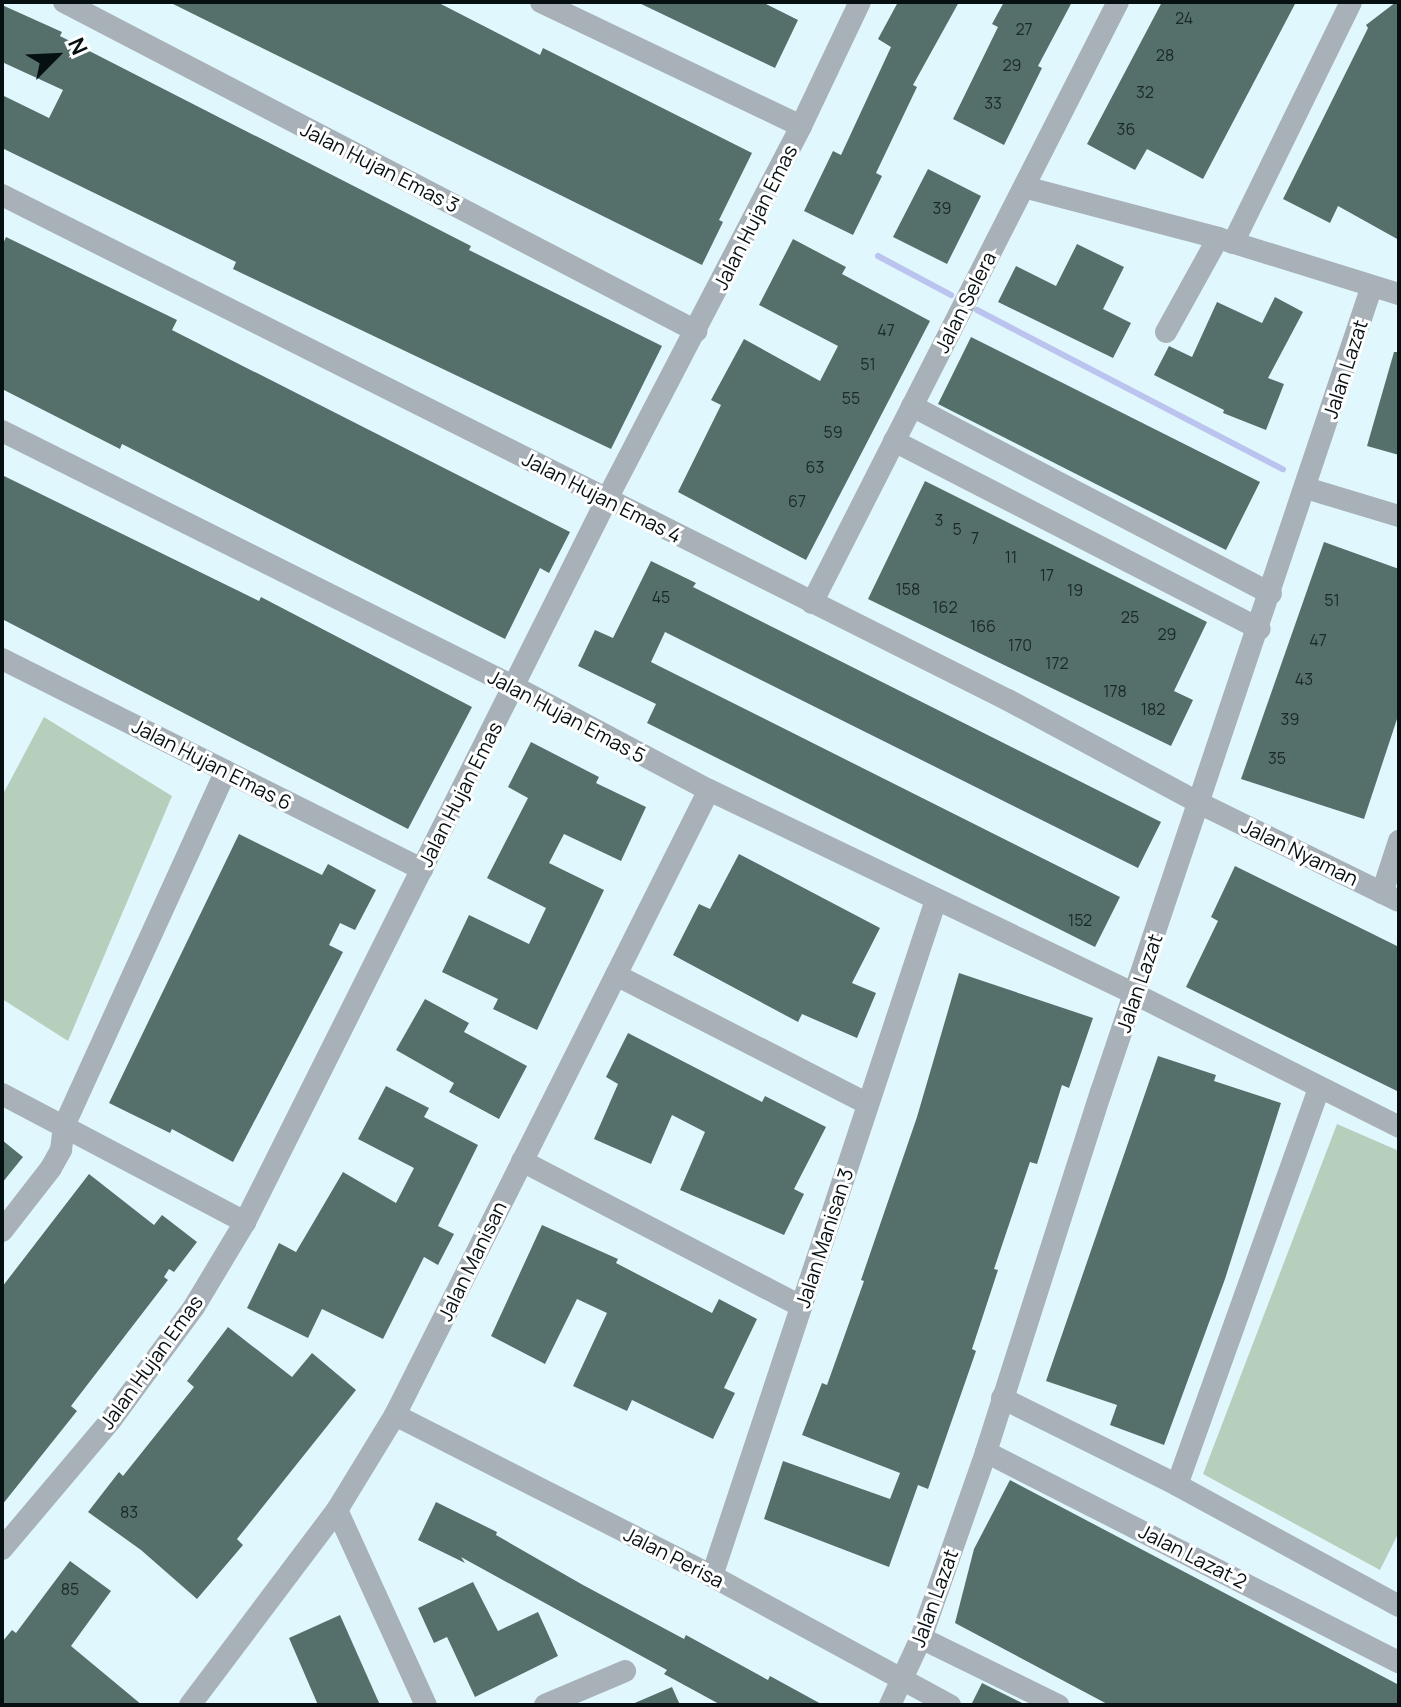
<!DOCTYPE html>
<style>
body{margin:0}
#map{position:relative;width:1401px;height:1707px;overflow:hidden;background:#e0f8fd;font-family:Manrope,sans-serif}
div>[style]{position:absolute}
.green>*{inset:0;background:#b6cfbc}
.stream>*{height:6px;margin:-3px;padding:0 3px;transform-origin:3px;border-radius:3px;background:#bbc3ef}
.building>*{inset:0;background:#55706b}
.minor>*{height:22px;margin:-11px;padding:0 11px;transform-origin:11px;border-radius:11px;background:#a8b1b8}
span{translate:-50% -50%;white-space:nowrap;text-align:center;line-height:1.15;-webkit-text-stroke:6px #fff;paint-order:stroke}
.number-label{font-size:16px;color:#1a2828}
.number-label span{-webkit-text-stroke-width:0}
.street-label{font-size:20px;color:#061012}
.frame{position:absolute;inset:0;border:4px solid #061012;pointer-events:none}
.north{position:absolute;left:16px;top:16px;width:80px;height:80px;-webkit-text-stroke:6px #fff;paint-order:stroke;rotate:66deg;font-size:22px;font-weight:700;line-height:32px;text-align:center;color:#061012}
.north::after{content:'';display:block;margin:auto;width:28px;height:36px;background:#061012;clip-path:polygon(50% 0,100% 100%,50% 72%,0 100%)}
</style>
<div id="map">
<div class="green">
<i style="clip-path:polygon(44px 717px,172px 796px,68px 1041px,2px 999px,2px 796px)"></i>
<i style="clip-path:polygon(1337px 1124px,1399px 1151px,1399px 1532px,1380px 1570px,1203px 1474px)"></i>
</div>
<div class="stream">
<i style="left:878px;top:256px;width:83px;rotate:28.1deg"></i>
<i style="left:977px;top:310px;width:345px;rotate:27.5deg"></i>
</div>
<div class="building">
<i style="clip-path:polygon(169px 2px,437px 2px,540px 55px,543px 48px,752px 153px,719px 220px,723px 222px,702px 265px)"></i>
<i style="clip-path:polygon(637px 2px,762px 2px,798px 20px,775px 68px)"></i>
<i style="clip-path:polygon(898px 2px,959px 2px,913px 85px,917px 87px,876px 173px,882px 176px,853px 235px,804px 211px,833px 151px,841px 155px,891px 47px,878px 39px)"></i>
<i style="clip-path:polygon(1004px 2px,1072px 2px,1038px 66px,1042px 68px,1004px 145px,953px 119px,998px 27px,992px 24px)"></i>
<i style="clip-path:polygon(1162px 2px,1296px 2px,1203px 179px,1147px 149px,1135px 170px,1087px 144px)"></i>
<i style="clip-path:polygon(1396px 2px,1399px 2px,1399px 240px,1338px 206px,1330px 223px,1283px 199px,1368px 28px,1366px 25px)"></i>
<i style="clip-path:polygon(2px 5px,62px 32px,60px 36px,471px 246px,469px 250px,662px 346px,611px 449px,233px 269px,236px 262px,2px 148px,2px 95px,49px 118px,63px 90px,2px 62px)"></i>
<i style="clip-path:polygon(928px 169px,981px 196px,947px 264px,893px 237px)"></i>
<i style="clip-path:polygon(6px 237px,177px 320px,172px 330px,570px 532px,549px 573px,540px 568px,505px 639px,122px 444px,120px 449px,2px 389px,2px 246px)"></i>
<i style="clip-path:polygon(793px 239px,846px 267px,842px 274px,930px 321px,806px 560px,678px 492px,721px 405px,711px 400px,744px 339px,820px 381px,838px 346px,759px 305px)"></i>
<i style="clip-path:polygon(1077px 244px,1124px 267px,1103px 309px,1131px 323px,1113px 358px,998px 302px,1016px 266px,1056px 286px)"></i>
<i style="clip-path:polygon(1275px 297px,1303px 312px,1268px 378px,1284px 384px,1266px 430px,1223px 413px,1224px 410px,1154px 375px,1169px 346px,1192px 357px,1217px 302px,1262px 323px)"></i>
<i style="clip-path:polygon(971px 337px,1260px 482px,1226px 550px,938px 404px)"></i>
<i style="clip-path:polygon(1394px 352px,1399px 352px,1399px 455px,1367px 446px)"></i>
<i style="clip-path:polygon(2px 475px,259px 601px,261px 597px,472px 707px,408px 829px,2px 619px)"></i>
<i style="clip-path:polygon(925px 481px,1207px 622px,1174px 691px,1193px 700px,1171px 746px,868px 599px)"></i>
<i style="clip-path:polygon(1324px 542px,1399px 569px,1399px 713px,1364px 819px,1241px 779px)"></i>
<i style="clip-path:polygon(651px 561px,696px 583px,693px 587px,1161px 822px,1138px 868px,665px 632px,651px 662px,1120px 897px,1095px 947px,647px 723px,656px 704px,578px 666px,595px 630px,613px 638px)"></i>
<i style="clip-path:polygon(531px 742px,599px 777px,596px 783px,646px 807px,621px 861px,564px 834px,549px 863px,604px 890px,537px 1030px,493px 1009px,498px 999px,442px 972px,469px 915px,529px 944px,546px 908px,487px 878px,528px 798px,508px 787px)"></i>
<i style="clip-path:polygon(239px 834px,322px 875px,328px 864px,376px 890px,355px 930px,340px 923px,329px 945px,343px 952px,233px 1162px,172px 1129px,170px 1133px,109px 1103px)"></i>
<i style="clip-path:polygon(739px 854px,880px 928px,852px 983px,876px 993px,857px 1038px,802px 1014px,798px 1022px,673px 955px,699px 904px,710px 909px)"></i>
<i style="clip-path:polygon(1235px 866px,1399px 947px,1399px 1092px,1186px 987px,1218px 921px,1211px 917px)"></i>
<i style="clip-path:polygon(959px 973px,1093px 1018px,1069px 1088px,1062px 1085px,1037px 1164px,1030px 1162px,994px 1269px,998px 1270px,972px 1349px,976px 1351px,928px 1489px,918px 1485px,889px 1567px,764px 1519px,783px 1461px,890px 1499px,900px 1473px,802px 1435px,822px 1383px,827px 1385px,864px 1281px,861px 1280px,917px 1117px)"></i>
<i style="clip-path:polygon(425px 999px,469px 1023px,464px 1032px,527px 1066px,499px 1119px,449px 1092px,454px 1083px,396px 1050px)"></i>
<i style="clip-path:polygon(628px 1033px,762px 1102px,765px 1096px,826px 1127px,794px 1189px,804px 1194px,784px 1235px,680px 1190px,705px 1132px,672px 1115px,651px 1164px,594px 1139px,618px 1084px,606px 1077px)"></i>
<i style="clip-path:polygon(1158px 1056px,1216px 1075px,1214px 1081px,1281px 1103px,1225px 1279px,1164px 1445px,1110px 1425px,1117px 1405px,1046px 1381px)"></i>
<i style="clip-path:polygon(386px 1086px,429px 1108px,424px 1117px,478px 1145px,438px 1226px,454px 1234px,438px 1265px,424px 1257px,383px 1339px,322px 1309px,308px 1338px,247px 1308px,279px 1243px,296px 1252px,343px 1172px,396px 1203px,414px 1168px,358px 1139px)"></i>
<i style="clip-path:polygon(2px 1140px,23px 1157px,2px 1183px)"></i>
<i style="clip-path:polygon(89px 1174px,154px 1225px,162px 1215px,197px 1242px,174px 1272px,169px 1269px,164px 1277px,168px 1280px,71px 1406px,77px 1411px,2px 1505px,2px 1287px)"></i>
<i style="clip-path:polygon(542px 1225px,618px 1259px,616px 1263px,712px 1313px,719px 1299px,757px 1319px,724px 1388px,735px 1393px,713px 1439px,632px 1400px,627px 1411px,573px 1386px,607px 1313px,577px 1299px,545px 1364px,491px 1336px)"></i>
<i style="clip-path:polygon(228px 1327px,292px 1377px,312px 1353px,356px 1390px,237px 1539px,243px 1545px,197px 1599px,141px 1550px,88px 1512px,119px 1472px,123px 1476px,194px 1387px,187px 1381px)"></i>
<i style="clip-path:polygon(1010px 1480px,1399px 1685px,1399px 1705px,1109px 1705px,955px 1623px,974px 1549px)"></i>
<i style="clip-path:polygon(436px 1502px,497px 1532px,496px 1535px,583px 1585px,684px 1639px,686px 1635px,768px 1680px,770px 1676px,823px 1705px,721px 1705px,664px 1674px,667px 1670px,461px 1557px,465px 1563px,418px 1540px)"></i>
<i style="clip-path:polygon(70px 1561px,111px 1591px,71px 1646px,142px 1705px,2px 1705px,2px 1642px,12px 1630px,16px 1633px)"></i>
<i style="clip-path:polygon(473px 1582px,498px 1631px,538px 1612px,558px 1656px,475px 1697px,447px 1637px,434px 1643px,418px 1608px)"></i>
<i style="clip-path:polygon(340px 1615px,380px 1705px,318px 1705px,289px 1638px)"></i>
<i style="clip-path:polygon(982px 1683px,1026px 1705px,971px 1705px)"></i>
<i style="clip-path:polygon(672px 1687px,680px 1705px,630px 1705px)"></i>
</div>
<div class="minor">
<i style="left:64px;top:2px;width:713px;rotate:27.5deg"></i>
<i style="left:541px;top:2px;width:288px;rotate:25.5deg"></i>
<i style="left:1024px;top:187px;width:201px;rotate:14.7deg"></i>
<i style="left:1218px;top:238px;width:189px;rotate:17.2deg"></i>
<i style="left:2px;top:195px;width:1126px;rotate:26.66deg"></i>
<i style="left:1008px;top:700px;width:219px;rotate:28.3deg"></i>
<i style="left:1201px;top:804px;width:220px;rotate:26.1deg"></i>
<i style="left:1233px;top:243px;width:268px;rotate:-63.9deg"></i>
<i style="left:1166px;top:332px;width:107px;rotate:-61deg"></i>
<i style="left:912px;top:406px;width:405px;rotate:27.6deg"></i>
<i style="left:2px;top:431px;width:571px;rotate:26.52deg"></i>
<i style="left:513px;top:686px;width:222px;rotate:28deg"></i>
<i style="left:709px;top:790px;width:472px;rotate:25.6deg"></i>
<i style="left:1135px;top:994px;width:296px;rotate:26.7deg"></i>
<i style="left:894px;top:441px;width:411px;rotate:27.2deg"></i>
<i style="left:1306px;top:488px;width:97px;rotate:16.8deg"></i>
<i style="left:812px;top:603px;width:674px;rotate:-63.02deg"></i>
<i style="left:2px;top:659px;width:470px;rotate:26.6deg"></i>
<i style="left:1382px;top:893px;width:55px;rotate:-71.9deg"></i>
<i style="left:616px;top:975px;width:283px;rotate:27.1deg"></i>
<i style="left:2px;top:1094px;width:275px;rotate:27.8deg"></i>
<i style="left:522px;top:1161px;width:314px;rotate:27.5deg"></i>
<i style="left:2px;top:1231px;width:80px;rotate:-52.1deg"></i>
<i style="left:51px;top:1168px;width:21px;rotate:-61deg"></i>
<i style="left:61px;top:1150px;width:24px;rotate:-83deg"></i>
<i style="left:64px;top:1126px;width:390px;rotate:-65.5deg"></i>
<i style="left:1002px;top:1398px;width:195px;rotate:26.4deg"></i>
<i style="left:1177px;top:1485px;width:253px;rotate:28.6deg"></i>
<i style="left:395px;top:1415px;width:356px;rotate:26.9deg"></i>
<i style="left:712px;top:1576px;width:271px;rotate:28.5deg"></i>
<i style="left:986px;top:1452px;width:463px;rotate:27deg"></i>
<i style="left:1177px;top:1485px;width:421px;rotate:-70.3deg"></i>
<i style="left:337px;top:1510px;width:214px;rotate:65.5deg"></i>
<i style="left:2px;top:1549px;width:169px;rotate:-49.8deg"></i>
<i style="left:111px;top:1420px;width:140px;rotate:-53.7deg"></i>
<i style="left:194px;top:1307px;width:99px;rotate:-59deg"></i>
<i style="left:245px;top:1222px;width:809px;rotate:-63.4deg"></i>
<i style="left:607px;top:499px;width:420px;rotate:-62.5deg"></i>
<i style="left:801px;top:126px;width:137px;rotate:-64.6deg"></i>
<i style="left:712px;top:1576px;width:712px;rotate:-71.67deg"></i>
<i style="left:921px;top:1638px;width:153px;rotate:26.1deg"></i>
<i style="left:190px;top:1705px;width:244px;rotate:-53deg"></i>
<i style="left:337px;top:1510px;width:111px;rotate:-58.6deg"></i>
<i style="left:395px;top:1415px;width:699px;rotate:-63.33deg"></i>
<i style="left:545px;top:1705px;width:87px;rotate:-23deg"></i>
<i style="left:890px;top:1705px;width:74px;rotate:-65.2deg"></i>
<i style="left:921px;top:1638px;width:197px;rotate:-70.7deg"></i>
<i style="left:986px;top:1452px;width:378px;rotate:-72.3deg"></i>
<i style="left:1101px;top:1092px;width:850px;rotate:-71.42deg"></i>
</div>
<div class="number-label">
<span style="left:1184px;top:18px">24</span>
<span style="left:1024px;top:29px">27</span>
<span style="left:1165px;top:55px">28</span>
<span style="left:1012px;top:65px">29</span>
<span style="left:1145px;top:92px">32</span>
<span style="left:993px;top:103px">33</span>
<span style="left:1126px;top:129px">36</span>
<span style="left:942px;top:208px">39</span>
<span style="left:886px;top:330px">47</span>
<span style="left:868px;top:364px">51</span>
<span style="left:851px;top:398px">55</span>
<span style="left:833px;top:432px">59</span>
<span style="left:815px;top:467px">63</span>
<span style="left:797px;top:501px">67</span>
<span style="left:939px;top:520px">3</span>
<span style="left:957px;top:529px">5</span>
<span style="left:975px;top:538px">7</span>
<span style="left:1011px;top:557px">11</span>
<span style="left:1047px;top:575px">17</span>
<span style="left:908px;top:589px">158</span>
<span style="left:1075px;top:590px">19</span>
<span style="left:661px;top:597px">45</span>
<span style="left:1332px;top:600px">51</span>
<span style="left:945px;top:607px">162</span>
<span style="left:1130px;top:617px">25</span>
<span style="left:983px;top:626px">166</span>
<span style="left:1167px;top:634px">29</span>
<span style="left:1318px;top:640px">47</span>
<span style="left:1020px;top:645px">170</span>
<span style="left:1057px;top:663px">172</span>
<span style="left:1304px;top:679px">43</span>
<span style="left:1115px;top:691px">178</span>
<span style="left:1153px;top:709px">182</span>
<span style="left:1290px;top:719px">39</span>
<span style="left:1277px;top:758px">35</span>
<span style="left:1080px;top:920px">152</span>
<span style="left:129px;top:1512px">83</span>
<span style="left:70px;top:1589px">85</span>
</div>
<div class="street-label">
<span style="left:380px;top:167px;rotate:27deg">Jalan Hujan Emas 3</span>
<span style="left:755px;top:217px;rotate:-63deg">Jalan Hujan Emas</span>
<span style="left:965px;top:302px;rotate:-63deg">Jalan Selera</span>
<span style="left:1345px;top:369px;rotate:-72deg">Jalan Lazat</span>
<span style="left:602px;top:497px;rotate:27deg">Jalan Hujan Emas 4</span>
<span style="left:567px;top:716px;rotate:28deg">Jalan Hujan Emas 5</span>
<span style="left:212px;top:764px;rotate:27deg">Jalan Hujan Emas 6</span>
<span style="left:460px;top:794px;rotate:-63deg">Jalan Hujan Emas</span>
<span style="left:1300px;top:852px;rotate:26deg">Jalan Nyaman</span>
<span style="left:1139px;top:983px;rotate:-71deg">Jalan Lazat</span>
<span style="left:824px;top:1238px;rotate:-72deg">Jalan Manisan 3</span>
<span style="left:472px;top:1261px;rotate:-64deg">Jalan Manisan</span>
<span style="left:151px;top:1362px;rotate:-54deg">Jalan Hujan Emas</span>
<span style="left:1193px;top:1556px;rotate:27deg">Jalan Lazat 2</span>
<span style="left:674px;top:1557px;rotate:27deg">Jalan Perisa</span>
<span style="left:934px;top:1598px;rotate:-70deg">Jalan Lazat</span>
</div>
<div class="frame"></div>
<div class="north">N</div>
</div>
